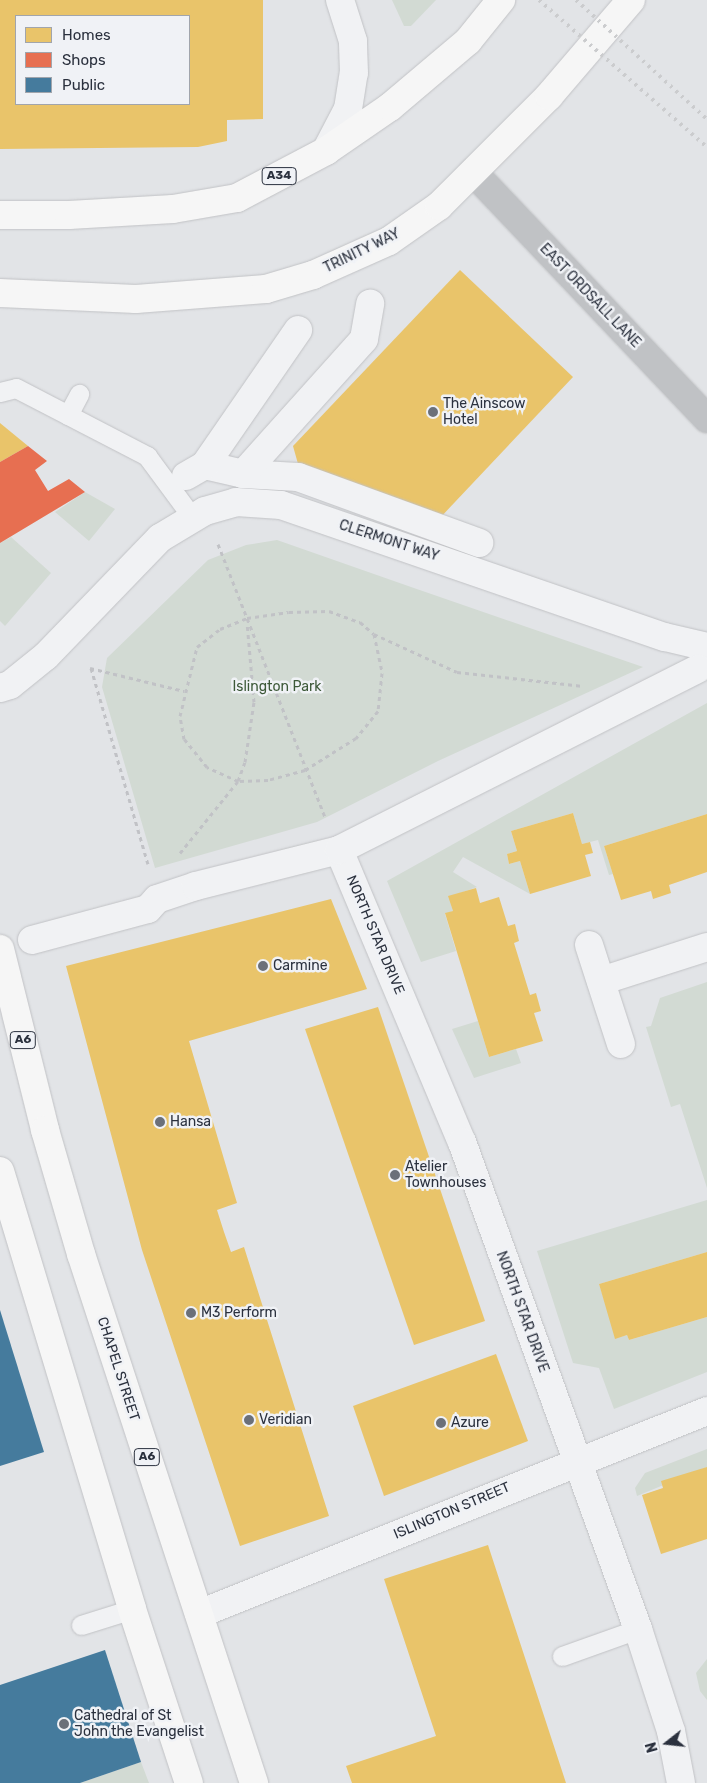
<!DOCTYPE html>
<style>
body{margin:0}
#map{position:relative;width:707px;height:1783px;overflow:hidden;background:#e2e4e7;font-family:Rubik,sans-serif}
div>[style]{position:absolute}
.green>*{inset:0;background:#d2dad3}
.homes>*{inset:0;background:#e9c46a}
.shops>*{inset:0;background:#e76f51}
.public>*{inset:0;background:#457b9d}
.path>*{height:3px;margin-top:-1.5px;transform-origin:0;background:repeating-linear-gradient(90deg,#c1c2c6 0 4px,transparent 0 8px)}
.roads{filter:drop-shadow(0 0 1px #c1c2c5) drop-shadow(0 0 1px #c1c2c5)}
.lane>*{height:19px;margin:-9.5px;padding:0 9.5px;transform-origin:9.5px;border-radius:9.5px;background:#f1f2f4}
.street>*{height:28px;margin:-14px;padding:0 14px;transform-origin:14px;border-radius:14px;background:#f1f2f4}
.secondary>*{height:28px;margin:-14px;padding:0 14px;transform-origin:14px;border-radius:14px;background:#c0c2c5}
.highway>*{height:28px;margin:-14px;padding:0 14px;transform-origin:14px;border-radius:14px;background:#f6f6f6}
.rail>*{height:4px;margin-top:-2px;transform-origin:0;background:repeating-linear-gradient(90deg,#cbccce 0 2.5px,transparent 0 7.5px)}
.dots>*{width:14px;height:14px;translate:-50% -50%;box-sizing:border-box;border:2px solid #f0f2f6;border-radius:50%}
span{translate:-50% -50%;white-space:nowrap;text-align:center;line-height:1.15;-webkit-text-stroke:5px #f0f2f6;paint-order:stroke}
.shield-label span{padding:1px 4px;background:#f0f2f6;border:1px solid;border-radius:4px;-webkit-text-stroke-width:0}
.shield-label{font-size:12px;color:#2b313e;font-weight:700}
.street-label{font-size:14px;color:#2b313e}
.poi-label{font-size:14px;color:#2b313e}
.left{translate:0 -50%;text-align:left}
.park-label{font-size:14px;color:#3d5939}
.legend{position:absolute;left:15px;top:15px;width:175px;height:90px;box-sizing:border-box;background:#f0f2f6;border:1px solid #a1a5ac;margin:0;padding:6px 9px;list-style:none;font-size:15px;color:#2b313e}
.legend li{display:flex;align-items:center;gap:10px;height:25px}
.legend b{width:25px;border:1px solid #a1a5ac}
.north{position:absolute;left:642px;top:1718px;width:50px;height:50px;-webkit-text-stroke:4px #f0f2f6;paint-order:stroke;rotate:254deg;font-size:14px;font-weight:700;line-height:20px;text-align:center;color:#2b313e}
.north::after{content:'';display:block;margin:auto;width:18px;height:22px;background:#2b313e;clip-path:polygon(50% 0,100% 100%,50% 72%,0 100%)}
</style>
<div id="map">
<div class="green">
<i style="clip-path:polygon(392px 0,436px 0,411px 26px,404px 26px)"></i>
<i style="clip-path:polygon(85px 492px,115px 509px,89px 541px,55px 512px)"></i>
<i style="clip-path:polygon(11px 537px,51px 573px,5px 626px,0 621px,0 543px)"></i>
<i style="clip-path:polygon(277px 540px,411px 587px,643px 667px,438px 761px,317px 822px,155px 868px,102px 687px,107px 658px,208px 560px,246px 545px)"></i>
<i style="clip-path:polygon(707px 703px,707px 814px,604px 846px,613px 874px,609px 875px,598px 840px,582px 844px,573px 813px,511px 831px,517px 851px,507px 854px,509px 864px,520px 861px,530px 894px,463px 857px,453px 872px,477px 887px,449px 897px,453px 911px,445px 914px,456px 951px,421px 962px,387px 881px)"></i>
<i style="clip-path:polygon(707px 982px,707px 1188px,680px 1104px,671px 1107px,646px 1027px,651px 1026px,660px 998px)"></i>
<i style="clip-path:polygon(478px 1021px,489px 1057px,516px 1049px,521px 1063px,474px 1078px,452px 1029px)"></i>
<i style="clip-path:polygon(707px 1200px,707px 1252px,599px 1284px,616px 1338px,627px 1335px,629px 1340px,707px 1317px,707px 1372px,614px 1409px,599px 1368px,573px 1363px,537px 1251px)"></i>
<i style="clip-path:polygon(707px 1449px,707px 1467px,637px 1496px,635px 1488px,645px 1473px)"></i>
<i style="clip-path:polygon(707px 1659px,707px 1700px,700px 1691px,696px 1673px)"></i>
<i style="clip-path:polygon(141px 1762px,149px 1783px,80px 1783px)"></i>
</div>
<div class="homes">
<i style="clip-path:polygon(evenodd,0 0,263px 0,263px 119px,227px 120px,227px 141px,198px 147px,0 149px,0 0,16px 16px,189px 16px,189px 104px,16px 104px,16px 16px)"></i>
<i style="clip-path:polygon(460px 270px,573px 377px,438px 520px,300px 471px,293px 446px)"></i>
<i style="clip-path:polygon(0 423px,28px 446px,0 462px)"></i>
<i style="clip-path:polygon(573px 813px,582px 844px,590px 842px,593px 853px,585px 855px,591px 876px,530px 894px,520px 861px,509px 864px,507px 854px,517px 851px,511px 831px)"></i>
<i style="clip-path:polygon(707px 814px,707px 872px,669px 885px,671px 893px,653px 899px,651px 891px,621px 900px,604px 846px)"></i>
<i style="clip-path:polygon(476px 888px,480px 903px,499px 897px,508px 926px,515px 924px,519px 941px,514px 943px,530px 995px,536px 993px,541px 1011px,534px 1013px,543px 1041px,489px 1057px,445px 913px,453px 911px,448px 896px)"></i>
<i style="clip-path:polygon(331px 899px,367px 989px,189px 1041px,237px 1203px,217px 1210px,224px 1232px,231px 1252px,244px 1247px,329px 1516px,240px 1546px,142px 1250px,66px 966px)"></i>
<i style="clip-path:polygon(378px 1007px,485px 1321px,414px 1345px,305px 1029px)"></i>
<i style="clip-path:polygon(707px 1252px,707px 1317px,629px 1340px,627px 1335px,615px 1339px,599px 1284px)"></i>
<i style="clip-path:polygon(496px 1354px,528px 1441px,384px 1496px,353px 1406px)"></i>
<i style="clip-path:polygon(707px 1467px,707px 1539px,661px 1554px,642px 1495px,663px 1488px,661px 1481px)"></i>
<i style="clip-path:polygon(488px 1545px,566px 1783px,352px 1783px,346px 1766px,436px 1736px,384px 1579px)"></i>
</div>
<div class="shops">
<i style="clip-path:polygon(28px 446px,47px 461px,35px 470px,48px 491px,69px 479px,85px 492px,0 543px,0 462px)"></i>
</div>
<div class="public">
<i style="clip-path:polygon(0 1310px,44px 1452px,0 1466px)"></i>
<i style="clip-path:polygon(105px 1650px,141px 1762px,80px 1783px,0 1783px,0 1685px)"></i>
</div>
<div class="path">
<i style="left:218px;top:544px;width:293px;rotate:68.6deg"></i>
<i style="left:374px;top:634px;width:40px;rotate:78deg"></i>
<i style="left:382px;top:673px;width:38px;rotate:96deg"></i>
<i style="left:378px;top:711px;width:35px;rotate:129deg"></i>
<i style="left:356px;top:738px;width:60px;rotate:147.9deg"></i>
<i style="left:305px;top:770px;width:38px;rotate:165deg"></i>
<i style="left:268px;top:780px;width:30px;rotate:178deg"></i>
<i style="left:238px;top:781px;width:34px;rotate:-156deg"></i>
<i style="left:207px;top:767px;width:36px;rotate:-129deg"></i>
<i style="left:184px;top:739px;width:23px;rotate:-100deg"></i>
<i style="left:180px;top:716px;width:71px;rotate:-76.2deg"></i>
<i style="left:197px;top:647px;width:29px;rotate:-38deg"></i>
<i style="left:220px;top:629px;width:29px;rotate:-22deg"></i>
<i style="left:247px;top:618px;width:42px;rotate:-8.1deg"></i>
<i style="left:289px;top:612px;width:40px;rotate:-1.4deg"></i>
<i style="left:329px;top:611px;width:33px;rotate:20deg"></i>
<i style="left:360px;top:622px;width:18px;rotate:41deg"></i>
<i style="left:374px;top:634px;width:91px;rotate:24.6deg"></i>
<i style="left:457px;top:672px;width:127px;rotate:6.3deg"></i>
<i style="left:90px;top:668px;width:97px;rotate:13.7deg"></i>
<i style="left:91px;top:668px;width:204px;rotate:73.8deg"></i>
<i style="left:180px;top:853px;width:92px;rotate:-51.1deg"></i>
<i style="left:238px;top:781px;width:20px;rotate:-70deg"></i>
<i style="left:245px;top:762px;width:61px;rotate:-81.5deg"></i>
<i style="left:254px;top:702px;width:80px;rotate:-95deg"></i>
</div>
<div class="roads">
<div class="lane">
<i style="left:0;top:392px;width:16px;rotate:-14deg"></i>
<i style="left:16px;top:388px;width:148px;rotate:27.4deg"></i>
<i style="left:147px;top:456px;width:76px;rotate:53.6deg"></i>
<i style="left:68px;top:415px;width:24px;rotate:-62deg"></i>
<i style="left:81px;top:1625px;width:53px;rotate:-17.4deg"></i>
<i style="left:562px;top:1656px;width:81px;rotate:-19.6deg"></i>
</div>
<div class="street">
<i style="left:326px;top:151px;width:47px;rotate:-62.4deg"></i>
<i style="left:348px;top:109px;width:36px;rotate:-81deg"></i>
<i style="left:354px;top:73px;width:32px;rotate:-92deg"></i>
<i style="left:353px;top:41px;width:43px;rotate:-107.6deg"></i>
<i style="left:205px;top:465px;width:39px;rotate:13deg"></i>
<i style="left:243px;top:474px;width:55px;rotate:3.1deg"></i>
<i style="left:298px;top:477px;width:193px;rotate:20deg"></i>
<i style="left:243px;top:474px;width:181px;rotate:-48.1deg"></i>
<i style="left:364px;top:339px;width:36px;rotate:-80deg"></i>
<i style="left:186px;top:476px;width:22px;rotate:-30deg"></i>
<i style="left:205px;top:465px;width:164px;rotate:-55.4deg"></i>
<i style="left:0;top:688px;width:10px;rotate:-17deg"></i>
<i style="left:10px;top:685px;width:46px;rotate:-38.9deg"></i>
<i style="left:46px;top:656px;width:164px;rotate:-46deg"></i>
<i style="left:160px;top:538px;width:52px;rotate:-31deg"></i>
<i style="left:205px;top:511px;width:32px;rotate:-16deg"></i>
<i style="left:236px;top:502px;width:45px;rotate:3.8deg"></i>
<i style="left:281px;top:505px;width:406px;rotate:19deg"></i>
<i style="left:665px;top:637px;width:43px;rotate:13.4deg"></i>
<i style="left:339px;top:850px;width:317px;rotate:67.2deg"></i>
<i style="left:462px;top:1142px;width:518px;rotate:70.13deg"></i>
<i style="left:638px;top:1629px;width:107px;rotate:72.1deg"></i>
<i style="left:671px;top:1731px;width:53px;rotate:79.1deg"></i>
<i style="left:32px;top:940px;width:120px;rotate:-15deg"></i>
<i style="left:148px;top:909px;width:13px;rotate:-48deg"></i>
<i style="left:157px;top:899px;width:41px;rotate:-18.4deg"></i>
<i style="left:196px;top:886px;width:147px;rotate:-14.1deg"></i>
<i style="left:339px;top:850px;width:402px;rotate:-26.8deg"></i>
<i style="left:589px;top:945px;width:104px;rotate:72.1deg"></i>
<i style="left:601px;top:981px;width:111px;rotate:-17.8deg"></i>
<i style="left:199px;top:1614px;width:547px;rotate:-21.78deg"></i>
</div>
<div class="secondary">
<i style="left:473px;top:172px;width:340px;rotate:46.5deg"></i>
</div>
<div class="highway">
<i style="left:0;top:215px;width:69px"></i>
<i style="left:69px;top:215px;width:104px;rotate:-3.3deg"></i>
<i style="left:173px;top:209px;width:65px;rotate:-9.8deg"></i>
<i style="left:237px;top:198px;width:101px;rotate:-27.8deg"></i>
<i style="left:326px;top:151px;width:78px;rotate:-34.5deg"></i>
<i style="left:390px;top:107px;width:102px;rotate:-40.2deg"></i>
<i style="left:468px;top:41px;width:53px;rotate:-51.2deg"></i>
<i style="left:0;top:293px;width:136px;rotate:2.5deg"></i>
<i style="left:136px;top:299px;width:130px;rotate:-4.4deg"></i>
<i style="left:266px;top:289px;width:49px;rotate:-16.6deg"></i>
<i style="left:313px;top:275px;width:83px;rotate:-24.1deg"></i>
<i style="left:389px;top:241px;width:61px;rotate:-35deg"></i>
<i style="left:439px;top:206px;width:156px;rotate:-45deg"></i>
<i style="left:549px;top:96px;width:126px;rotate:-49.5deg"></i>
<i style="left:0;top:949px;width:187px;rotate:76deg"></i>
<i style="left:45px;top:1130px;width:129px;rotate:73.8deg"></i>
<i style="left:81px;top:1254px;width:557px;rotate:71.89deg"></i>
<i style="left:0;top:1171px;width:457px;rotate:73.2deg"></i>
<i style="left:132px;top:1609px;width:183px;rotate:71.9deg"></i>
</div>
</div>
<div class="rail">
<i style="left:539px;top:0;width:223px;rotate:41.2deg"></i>
<i style="left:576px;top:0;width:177px;rotate:42.3deg"></i>
</div>
<div class="dots">
<i style="left:433px;top:412px;background:#6b7079"></i>
<i style="left:263px;top:966px;background:#6b7079"></i>
<i style="left:160px;top:1122px;background:#6b7079"></i>
<i style="left:395px;top:1175px;background:#6b7079"></i>
<i style="left:191px;top:1313px;background:#6b7079"></i>
<i style="left:249px;top:1420px;background:#6b7079"></i>
<i style="left:441px;top:1423px;background:#6b7079"></i>
<i style="left:64px;top:1724px;background:#6b7079"></i>
</div>
<div class="shield-label">
<span style="left:279px;top:176px">A34</span>
<span style="left:23px;top:1040px">A6</span>
<span style="left:147px;top:1457px">A6</span>
</div>
<div class="street-label">
<span style="left:362px;top:251px;rotate:-26deg">TRINITY WAY</span>
<span style="left:590px;top:296px;rotate:46deg">EAST ORDSALL LANE</span>
<span style="left:389px;top:541px;rotate:18deg">CLERMONT WAY</span>
<span style="left:375px;top:935px;rotate:67deg">NORTH STAR DRIVE</span>
<span style="left:522px;top:1312px;rotate:70deg">NORTH STAR DRIVE</span>
<span style="left:118px;top:1369px;rotate:72deg">CHAPEL STREET</span>
<span style="left:452px;top:1511px;rotate:-23deg">ISLINGTON STREET</span>
</div>
<div class="poi-label">
<span class="left" style="left:443px;top:412px">The Ainscow<br>Hotel</span>
<span class="left" style="left:273px;top:966px">Carmine</span>
<span class="left" style="left:170px;top:1122px">Hansa</span>
<span class="left" style="left:405px;top:1175px">Atelier<br>Townhouses</span>
<span class="left" style="left:201px;top:1313px">M3 Perform</span>
<span class="left" style="left:259px;top:1420px">Veridian</span>
<span class="left" style="left:451px;top:1423px">Azure</span>
<span class="left" style="left:74px;top:1724px">Cathedral of St<br>John the Evangelist</span>
</div>
<div class="park-label">
<span style="left:277px;top:687px">Islington Park</span>
</div>
<ul class="legend">
<li><b style="height:14px;background:#e9c46a"></b>Homes</li>
<li><b style="height:14px;background:#e76f51"></b>Shops</li>
<li><b style="height:14px;background:#457b9d"></b>Public</li>
</ul>
<div class="north">N</div>
</div>
